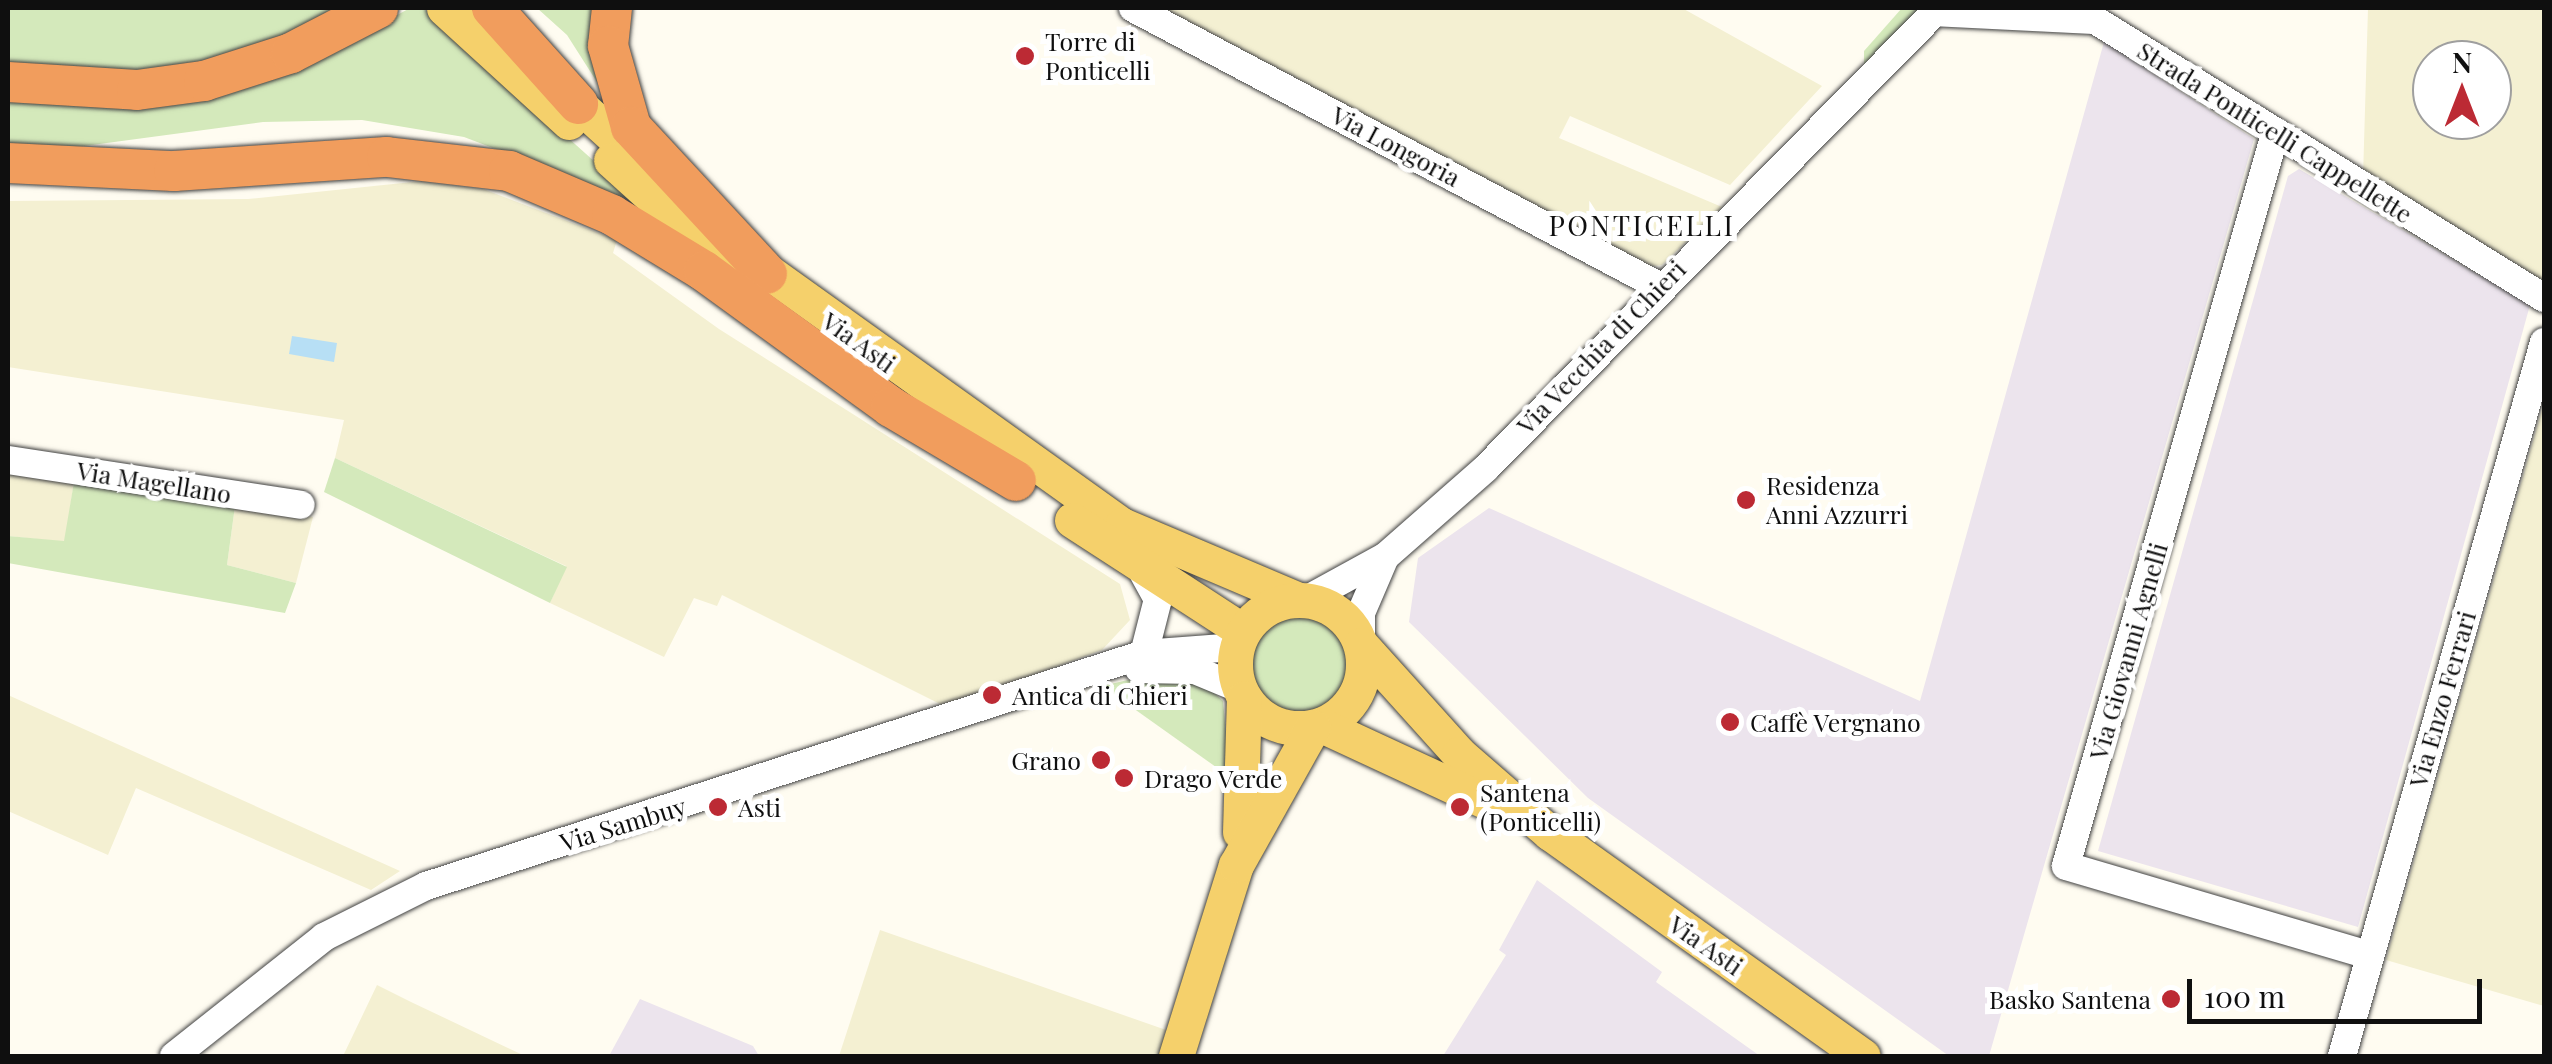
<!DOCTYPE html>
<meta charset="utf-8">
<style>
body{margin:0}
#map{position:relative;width:2552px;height:1064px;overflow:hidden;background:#fffcf1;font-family:"Playfair Display",serif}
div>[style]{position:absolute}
.industrial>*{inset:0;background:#ece4ed}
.farmland>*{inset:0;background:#f4f0d2}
.green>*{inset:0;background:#d4e9bb}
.round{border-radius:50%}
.water>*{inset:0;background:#b7dff5}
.roads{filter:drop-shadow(0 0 2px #424242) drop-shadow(0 0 2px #424242)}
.minor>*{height:28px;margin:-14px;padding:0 14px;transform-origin:14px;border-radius:14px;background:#fff}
.major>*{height:35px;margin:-17.5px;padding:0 17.5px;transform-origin:17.5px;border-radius:17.5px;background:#f5d06b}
.major>.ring{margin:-17.5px;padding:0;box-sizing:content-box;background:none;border:35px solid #f5d06b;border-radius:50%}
.highway>*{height:40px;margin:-20px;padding:0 20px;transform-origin:20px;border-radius:20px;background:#f19d5d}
.dots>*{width:28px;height:28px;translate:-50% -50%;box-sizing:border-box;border:5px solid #fff;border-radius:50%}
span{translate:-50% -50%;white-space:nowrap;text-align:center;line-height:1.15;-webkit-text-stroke:10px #fff;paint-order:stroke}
.poi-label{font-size:25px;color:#0f0f0f}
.left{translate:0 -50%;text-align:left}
.right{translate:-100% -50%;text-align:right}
.street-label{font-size:25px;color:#0f0f0f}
.neighbourhood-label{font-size:28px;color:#0f0f0f;letter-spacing:2.5px}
.frame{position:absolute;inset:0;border:10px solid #0f0f0f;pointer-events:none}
.north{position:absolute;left:2412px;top:40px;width:100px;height:100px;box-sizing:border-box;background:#fff;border:2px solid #9f9f9f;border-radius:50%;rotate:0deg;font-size:28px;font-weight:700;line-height:40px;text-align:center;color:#0f0f0f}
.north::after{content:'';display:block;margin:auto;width:35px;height:45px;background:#bc2a34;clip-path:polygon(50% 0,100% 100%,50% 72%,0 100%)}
.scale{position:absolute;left:2187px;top:979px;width:295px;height:45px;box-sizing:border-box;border:5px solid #0f0f0f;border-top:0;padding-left:12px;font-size:30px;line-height:35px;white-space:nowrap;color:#0f0f0f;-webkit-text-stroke:8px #fff;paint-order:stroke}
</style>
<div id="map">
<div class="industrial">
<i style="clip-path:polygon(2104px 42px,2254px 139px,1989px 1056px,1949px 1056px,1588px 798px,1409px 622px,1418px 558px,1489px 508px,1920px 701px)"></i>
<i style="clip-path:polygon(2299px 169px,2530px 305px,2358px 927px,2098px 851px,2288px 176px)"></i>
<i style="clip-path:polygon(1537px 880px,1662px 972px,1656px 982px,1760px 1056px,1443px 1056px,1506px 955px,1499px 950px)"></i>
<i style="clip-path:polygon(640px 999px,753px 1046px,759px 1056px,609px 1056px)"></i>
</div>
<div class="farmland">
<i style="clip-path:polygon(1156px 8px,1682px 8px,1822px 86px,1730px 185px,1570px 116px,1559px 138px,1722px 207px,1662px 265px,1646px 267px)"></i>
<i style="clip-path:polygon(evenodd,2368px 8px,2544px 8px,2544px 286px,2363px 177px,2368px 8px,2432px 60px,2492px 60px,2492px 120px,2432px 120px,2432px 60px)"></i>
<i style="clip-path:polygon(422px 181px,483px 189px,617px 240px,613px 253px,719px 329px,1120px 584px,1130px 620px,1102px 650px,946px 707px,722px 595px,717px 606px,694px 598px,664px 657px,550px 603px,566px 566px,335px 458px,344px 420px,8px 367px,8px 201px,248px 199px)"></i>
<i style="clip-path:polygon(2544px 402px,2544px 1006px,2386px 960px)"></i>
<i style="clip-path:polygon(8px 471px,74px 482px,65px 542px,8px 536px)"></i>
<i style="clip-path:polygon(235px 506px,313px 517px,296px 583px,227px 565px)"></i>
<i style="clip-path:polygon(8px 695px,400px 871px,371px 890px,136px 788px,108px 855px,8px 811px)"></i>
<i style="clip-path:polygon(880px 930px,1169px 1031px,1160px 1056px,839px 1056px)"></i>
<i style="clip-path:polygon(377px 985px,411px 1002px,525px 1056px,343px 1056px)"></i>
</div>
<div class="green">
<i style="clip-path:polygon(8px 8px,352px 8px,185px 73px,8px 71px)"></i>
<i style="clip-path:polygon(410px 8px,423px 8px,643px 205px,464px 137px,362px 120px,263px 122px,62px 149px,8px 143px,8px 91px,324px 55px)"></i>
<i style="clip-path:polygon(537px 8px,603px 8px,618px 115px,567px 35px)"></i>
<i style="clip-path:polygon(1902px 8px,1924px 8px,1864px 64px,1864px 51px)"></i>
<i style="clip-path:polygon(335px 458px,567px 567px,550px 603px,324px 492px)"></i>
<i style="clip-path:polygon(74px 482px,235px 506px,227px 565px,296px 583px,285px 613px,8px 563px,8px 536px,64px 541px)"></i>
<i class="round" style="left:1251px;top:611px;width:102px;height:102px"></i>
<i style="clip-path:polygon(1141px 677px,1204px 684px,1223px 701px,1230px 777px,1102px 686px)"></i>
</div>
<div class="water">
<i style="clip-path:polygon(292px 336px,337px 343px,334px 362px,289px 354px)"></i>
</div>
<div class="roads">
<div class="minor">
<i style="left:1133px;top:8px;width:595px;rotate:27.86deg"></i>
<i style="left:1931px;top:12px;width:164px;rotate:2.8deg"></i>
<i style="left:2095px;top:20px;width:528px;rotate:31.76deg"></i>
<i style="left:2275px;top:134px;width:761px;rotate:105.94deg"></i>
<i style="left:2066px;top:866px;width:315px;rotate:16.4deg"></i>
<i style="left:8px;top:460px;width:296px;rotate:8.7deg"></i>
<i style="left:1140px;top:567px;width:37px;rotate:61deg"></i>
<i style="left:1158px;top:599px;width:57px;rotate:104.3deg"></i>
<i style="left:1306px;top:600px;width:91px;rotate:-28.8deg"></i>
<i style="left:1386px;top:556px;width:133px;rotate:-41.3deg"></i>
<i style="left:1486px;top:468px;width:646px;rotate:-45.44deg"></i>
<i style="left:1361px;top:645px;width:32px;rotate:-90deg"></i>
<i style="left:1361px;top:613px;width:61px;rotate:-66.8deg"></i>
<i style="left:1139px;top:669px;width:56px;rotate:1deg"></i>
<i style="left:1195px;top:670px;width:47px;rotate:22.7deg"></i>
<i style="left:174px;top:1056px;width:191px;rotate:-38.4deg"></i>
<i style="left:324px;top:937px;width:114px;rotate:-26.6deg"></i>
<i style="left:426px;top:886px;width:755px;rotate:-17.91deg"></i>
<i style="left:1144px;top:654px;width:92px;rotate:-4.4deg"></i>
<i style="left:2342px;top:1056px;width:742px;rotate:-74.2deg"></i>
</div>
<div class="major">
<i style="left:444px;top:8px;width:169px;rotate:42.4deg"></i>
<i style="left:557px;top:85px;width:123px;rotate:42.4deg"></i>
<i style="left:611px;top:160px;width:183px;rotate:42.1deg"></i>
<i style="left:746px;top:256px;width:462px;rotate:35.6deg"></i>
<i style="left:1122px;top:525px;width:189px;rotate:23deg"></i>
<i style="left:1072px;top:520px;width:204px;rotate:33deg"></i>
<i class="ring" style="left:1235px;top:600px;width:93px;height:93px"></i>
<i style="left:1361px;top:645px;width:147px;rotate:48deg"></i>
<i style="left:1459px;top:754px;width:121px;rotate:41deg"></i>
<i style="left:1550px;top:833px;width:384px;rotate:35.5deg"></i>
<i style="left:1321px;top:725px;width:197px;rotate:24.9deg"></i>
<i style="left:1240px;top:832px;width:134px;rotate:-88.3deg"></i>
<i style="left:1176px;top:1056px;width:200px;rotate:-72.6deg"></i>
<i style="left:1236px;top:865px;width:158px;rotate:-60.8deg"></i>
</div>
<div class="highway">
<i style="left:492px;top:8px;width:129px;rotate:48.1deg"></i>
<i style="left:612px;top:8px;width:38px;rotate:96deg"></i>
<i style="left:608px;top:46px;width:84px;rotate:74.1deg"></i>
<i style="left:631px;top:127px;width:200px;rotate:47.2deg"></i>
<i style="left:8px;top:82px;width:129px;rotate:3.5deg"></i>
<i style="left:137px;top:90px;width:68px;rotate:-7.7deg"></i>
<i style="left:204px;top:81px;width:91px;rotate:-17.8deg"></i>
<i style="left:291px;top:53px;width:98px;rotate:-27.3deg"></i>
<i style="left:8px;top:163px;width:166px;rotate:2.8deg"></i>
<i style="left:174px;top:171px;width:213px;rotate:-3.8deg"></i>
<i style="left:387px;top:157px;width:123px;rotate:6.5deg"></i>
<i style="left:509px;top:171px;width:112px;rotate:23.1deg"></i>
<i style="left:612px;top:215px;width:108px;rotate:31.3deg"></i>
<i style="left:704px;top:271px;width:231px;rotate:36deg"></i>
<i style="left:891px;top:407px;width:145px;rotate:30.6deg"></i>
</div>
</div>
<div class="dots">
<i style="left:1025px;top:56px;background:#bc2a34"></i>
<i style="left:1746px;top:500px;background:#bc2a34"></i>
<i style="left:992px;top:695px;background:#bc2a34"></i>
<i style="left:1730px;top:722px;background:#bc2a34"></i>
<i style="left:1101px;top:760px;background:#bc2a34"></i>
<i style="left:1124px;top:778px;background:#bc2a34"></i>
<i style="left:718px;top:807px;background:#bc2a34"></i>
<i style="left:1460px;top:807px;background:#bc2a34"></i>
<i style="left:2171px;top:999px;background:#bc2a34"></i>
</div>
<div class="poi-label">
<span class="left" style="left:1045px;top:56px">Torre di<br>Ponticelli</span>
<span class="left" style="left:1766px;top:500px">Residenza<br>Anni Azzurri</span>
<span class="left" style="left:1012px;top:695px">Antica di Chieri</span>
<span class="left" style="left:1750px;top:722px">Caffè Vergnano</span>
<span class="right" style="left:1081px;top:760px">Grano</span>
<span class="left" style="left:1144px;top:778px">Drago Verde</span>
<span class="left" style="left:1480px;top:807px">Santena<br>(Ponticelli)</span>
<span class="left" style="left:738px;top:807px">Asti</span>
<span class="right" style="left:2151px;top:999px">Basko Santena</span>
</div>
<div class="street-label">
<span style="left:2275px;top:132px;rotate:32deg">Strada Ponticelli Cappellette</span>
<span style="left:1396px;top:146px;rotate:28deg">Via Longoria</span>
<span style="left:859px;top:342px;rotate:36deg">Via Asti</span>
<span style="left:1601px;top:347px;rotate:-46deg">Via Vecchia di Chieri</span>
<span style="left:154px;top:482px;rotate:9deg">Via Magellano</span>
<span style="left:2128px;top:651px;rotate:-74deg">Via Giovanni Agnelli</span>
<span style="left:2442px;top:699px;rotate:-74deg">Via Enzo Ferrari</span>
<span style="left:623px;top:824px;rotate:-17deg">Via Sambuy</span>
<span style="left:1706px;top:945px;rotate:35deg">Via Asti</span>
</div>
<div class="neighbourhood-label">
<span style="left:1642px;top:225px">PONTICELLI</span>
</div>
<div class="frame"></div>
<div class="north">N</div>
<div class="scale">100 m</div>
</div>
